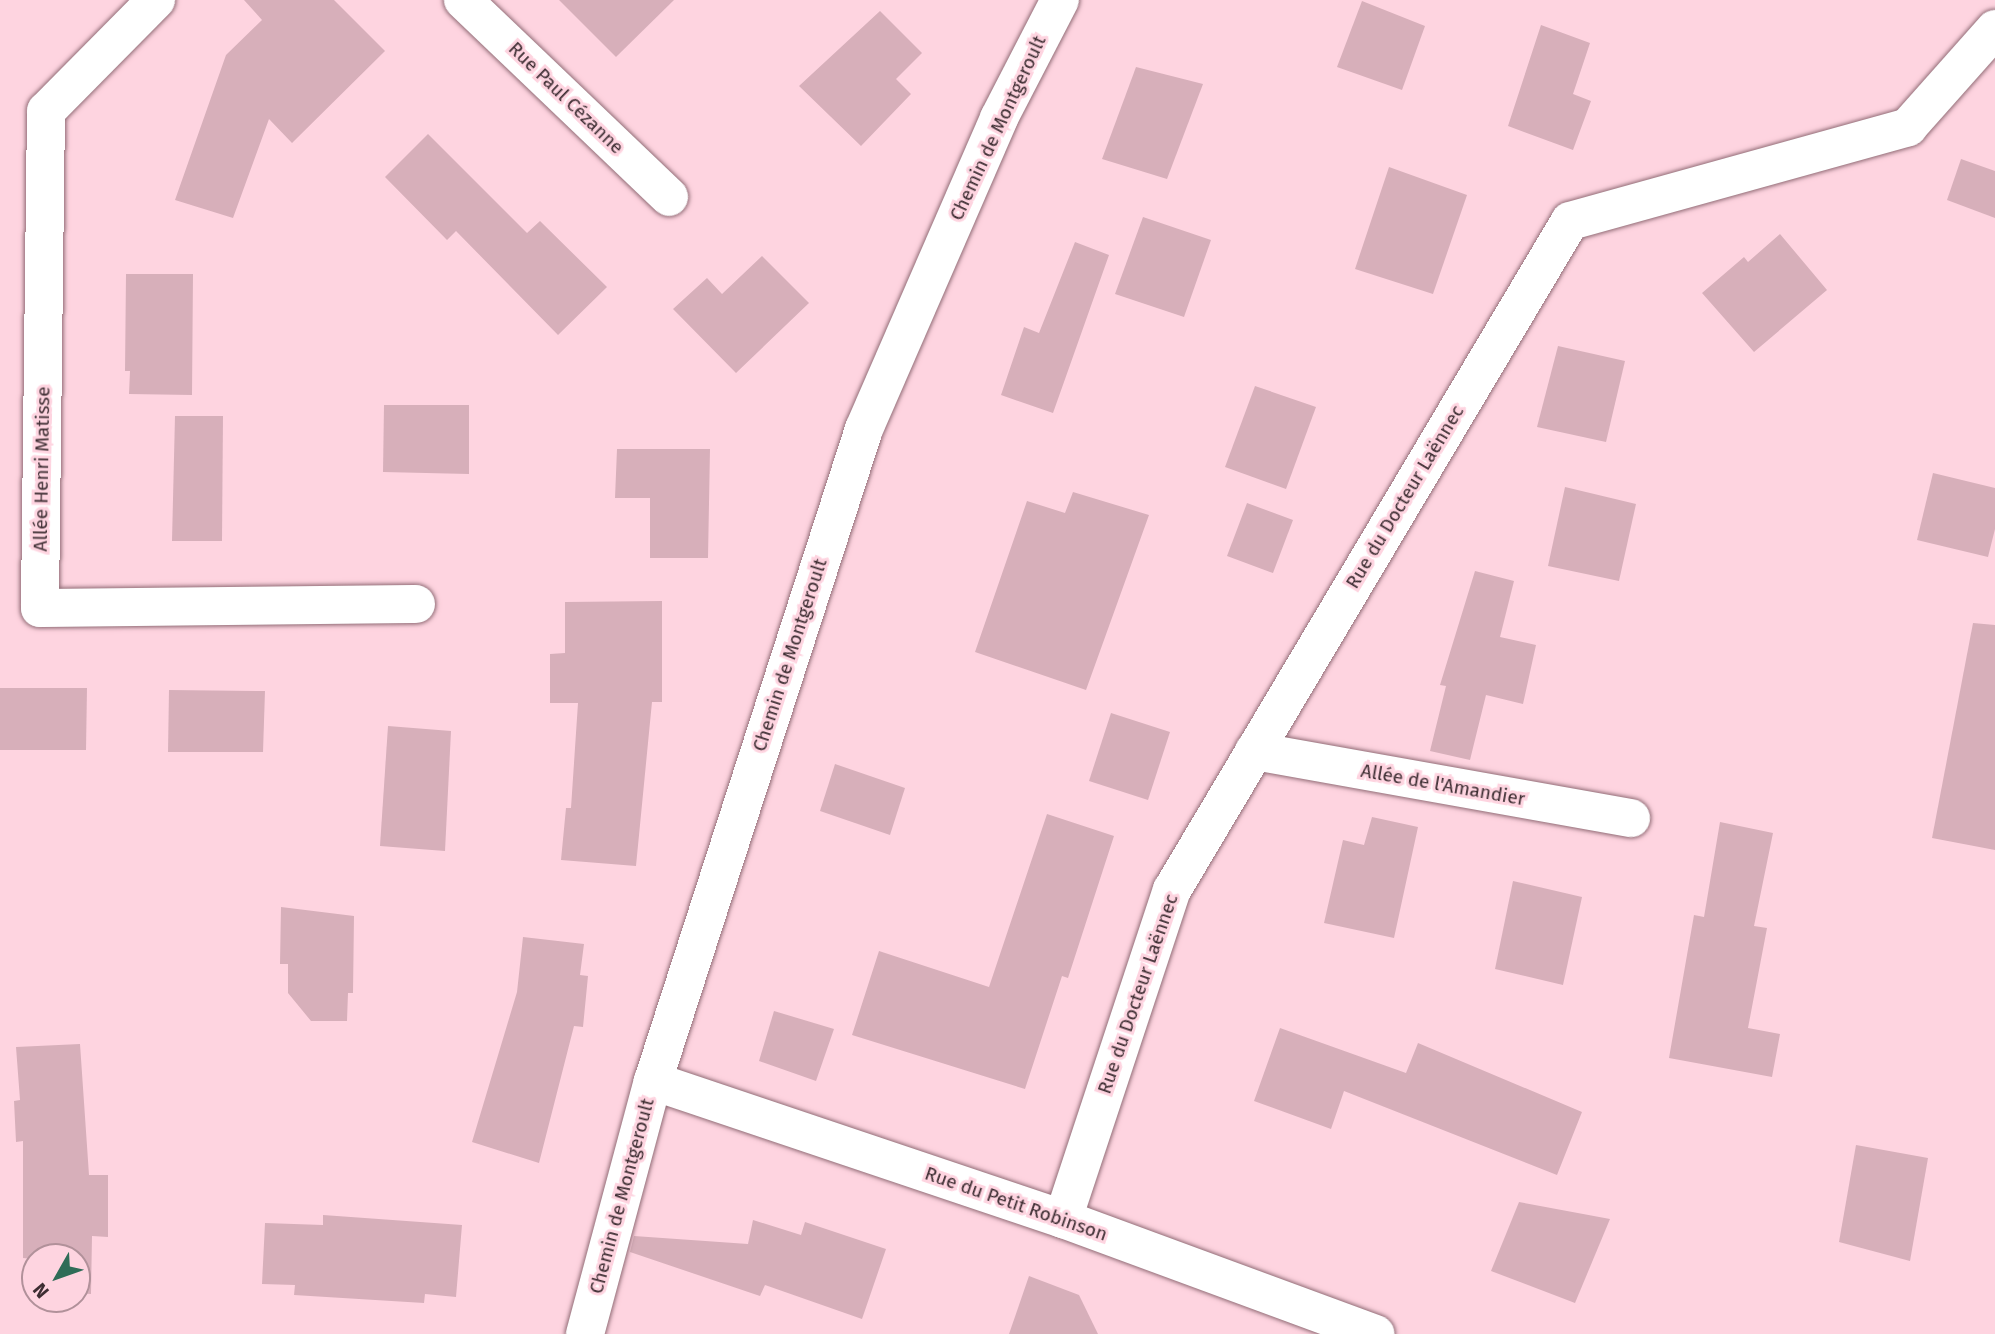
<!DOCTYPE html>
<meta charset="utf-8">
<style>
body{margin:0}
#map{position:relative;width:1995px;height:1334px;overflow:hidden;background:#fed4e0;font-family:"Fira Sans",sans-serif}
div>[style]{position:absolute}
.building>*{inset:0;background:#d7afba}
.roads{filter:drop-shadow(0 0 2px #926d77) drop-shadow(0 0 2px #926d77)}
.minor>*{height:38px;margin:-19px;padding:0 19px;transform-origin:19px;border-radius:19px;background:#fff}
span{translate:-50% -50%;white-space:nowrap;text-align:center;line-height:1.15;-webkit-text-stroke:6px #fed4e0;paint-order:stroke}
.street-label{font-size:19px;color:#3d2d32}
.north{position:absolute;left:21px;top:1243px;width:70px;height:70px;box-sizing:border-box;background:#fed4e0;border:2px solid #b1919a;border-radius:50%;rotate:230deg;font-size:19px;font-weight:700;line-height:28px;text-align:center;color:#3d2d32}
.north::after{content:'';display:block;margin:auto;width:24px;height:32px;background:#2f6c57;clip-path:polygon(50% 0,100% 100%,50% 72%,0 100%)}
</style>
<div id="map">
<div class="building">
<i style="clip-path:polygon(244px 0,334px 0,385px 51px,292px 143px,269px 119px,233px 218px,175px 200px,226px 55px,262px 20px)"></i>
<i style="clip-path:polygon(559px 0,674px 0,616px 57px)"></i>
<i style="clip-path:polygon(1362px 1px,1425px 26px,1402px 90px,1337px 67px)"></i>
<i style="clip-path:polygon(880px 11px,922px 53px,896px 79px,911px 94px,861px 146px,799px 86px)"></i>
<i style="clip-path:polygon(1541px 25px,1590px 43px,1573px 94px,1591px 101px,1573px 150px,1508px 126px)"></i>
<i style="clip-path:polygon(1136px 67px,1203px 84px,1167px 179px,1102px 159px)"></i>
<i style="clip-path:polygon(428px 134px,527px 233px,540px 221px,607px 287px,558px 335px,456px 231px,447px 240px,385px 177px)"></i>
<i style="clip-path:polygon(1961px 159px,1995px 171px,1995px 218px,1947px 200px)"></i>
<i style="clip-path:polygon(1389px 167px,1467px 195px,1433px 294px,1355px 269px)"></i>
<i style="clip-path:polygon(1143px 217px,1211px 240px,1184px 317px,1115px 294px)"></i>
<i style="clip-path:polygon(1780px 234px,1827px 290px,1754px 352px,1702px 293px,1744px 257px,1748px 262px)"></i>
<i style="clip-path:polygon(1075px 242px,1109px 255px,1053px 413px,1001px 395px,1024px 327px,1039px 333px)"></i>
<i style="clip-path:polygon(762px 256px,809px 303px,736px 373px,673px 309px,707px 278px,722px 294px)"></i>
<i style="clip-path:polygon(126px 274px,193px 274px,192px 395px,129px 394px,130px 371px,125px 371px)"></i>
<i style="clip-path:polygon(1558px 346px,1625px 361px,1606px 442px,1537px 427px)"></i>
<i style="clip-path:polygon(1255px 386px,1316px 407px,1286px 489px,1225px 467px)"></i>
<i style="clip-path:polygon(384px 405px,469px 405px,469px 474px,383px 472px)"></i>
<i style="clip-path:polygon(175px 416px,223px 416px,222px 541px,172px 541px)"></i>
<i style="clip-path:polygon(617px 449px,710px 449px,708px 558px,650px 558px,650px 498px,615px 498px)"></i>
<i style="clip-path:polygon(1933px 473px,1995px 488px,1995px 529px,1988px 557px,1917px 540px)"></i>
<i style="clip-path:polygon(1565px 487px,1636px 504px,1619px 581px,1548px 566px)"></i>
<i style="clip-path:polygon(1073px 492px,1149px 515px,1086px 690px,975px 652px,1027px 501px,1065px 513px)"></i>
<i style="clip-path:polygon(1247px 503px,1293px 520px,1273px 573px,1227px 556px)"></i>
<i style="clip-path:polygon(1475px 571px,1514px 581px,1500px 637px,1536px 645px,1523px 704px,1486px 695px,1470px 760px,1430px 751px,1446px 686px,1440px 685px)"></i>
<i style="clip-path:polygon(662px 601px,662px 702px,652px 702px,636px 866px,561px 860px,566px 808px,571px 808px,578px 703px,550px 703px,550px 654px,565px 653px,565px 602px)"></i>
<i style="clip-path:polygon(1973px 623px,1995px 625px,1995px 850px,1932px 838px)"></i>
<i style="clip-path:polygon(0 688px,87px 688px,86px 750px,0 750px)"></i>
<i style="clip-path:polygon(169px 690px,265px 691px,263px 752px,168px 752px)"></i>
<i style="clip-path:polygon(1111px 713px,1170px 732px,1148px 800px,1089px 781px)"></i>
<i style="clip-path:polygon(388px 726px,451px 731px,445px 851px,380px 846px)"></i>
<i style="clip-path:polygon(835px 764px,905px 788px,890px 835px,820px 811px)"></i>
<i style="clip-path:polygon(1047px 814px,1114px 836px,1068px 978px,1062px 976px,1025px 1089px,852px 1035px,879px 951px,989px 987px)"></i>
<i style="clip-path:polygon(1372px 817px,1418px 827px,1394px 938px,1324px 923px,1343px 840px,1364px 845px)"></i>
<i style="clip-path:polygon(1720px 822px,1773px 833px,1754px 926px,1767px 928px,1748px 1028px,1780px 1034px,1772px 1077px,1669px 1058px,1694px 915px,1704px 917px)"></i>
<i style="clip-path:polygon(1513px 881px,1582px 897px,1563px 985px,1495px 969px)"></i>
<i style="clip-path:polygon(281px 907px,354px 916px,353px 993px,348px 993px,347px 1021px,311px 1021px,288px 993px,288px 964px,280px 964px)"></i>
<i style="clip-path:polygon(523px 937px,584px 944px,580px 975px,588px 976px,583px 1027px,574px 1026px,539px 1163px,472px 1142px,517px 992px)"></i>
<i style="clip-path:polygon(774px 1011px,834px 1029px,816px 1081px,759px 1061px)"></i>
<i style="clip-path:polygon(1280px 1028px,1406px 1073px,1418px 1043px,1582px 1112px,1557px 1175px,1344px 1091px,1331px 1129px,1254px 1101px)"></i>
<i style="clip-path:polygon(80px 1044px,89px 1175px,108px 1175px,108px 1237px,92px 1236px,91px 1294px,77px 1293px,77px 1257px,35px 1257px,32px 1291px,32px 1259px,23px 1258px,23px 1141px,16px 1142px,14px 1101px,20px 1100px,16px 1047px)"></i>
<i style="clip-path:polygon(1856px 1145px,1928px 1158px,1910px 1261px,1839px 1242px)"></i>
<i style="clip-path:polygon(1519px 1202px,1610px 1219px,1575px 1303px,1491px 1271px)"></i>
<i style="clip-path:polygon(323px 1215px,462px 1225px,456px 1297px,425px 1294px,424px 1303px,294px 1295px,295px 1285px,262px 1284px,265px 1223px,323px 1225px)"></i>
<i style="clip-path:polygon(753px 1220px,801px 1235px,805px 1222px,886px 1249px,862px 1319px,765px 1285px,760px 1296px,630px 1252px,634px 1236px,748px 1244px)"></i>
<i style="clip-path:polygon(1029px 1276px,1079px 1295px,1098px 1334px,1009px 1334px)"></i>
</div>
<div class="roads">
<div class="minor">
<i style="left:156px;top:0;width:156px;rotate:134.7deg"></i>
<i style="left:46px;top:111px;width:497px;rotate:90.7deg"></i>
<i style="left:40px;top:608px;width:376px;rotate:-0.6deg"></i>
<i style="left:463px;top:0;width:285px;rotate:43.7deg"></i>
<i style="left:1254px;top:751px;width:383px;rotate:10.1deg"></i>
<i style="left:653px;top:1081px;width:433px;rotate:18.6deg"></i>
<i style="left:1063px;top:1219px;width:333px;rotate:20.2deg"></i>
<i style="left:1063px;top:1219px;width:347px;rotate:-71.7deg"></i>
<i style="left:1172px;top:890px;width:778px;rotate:-59.25deg"></i>
<i style="left:1570px;top:221px;width:351px;rotate:-15.5deg"></i>
<i style="left:1908px;top:127px;width:131px;rotate:-48.4deg"></i>
<i style="left:585px;top:1334px;width:262px;rotate:-75deg"></i>
<i style="left:653px;top:1081px;width:685px;rotate:-72.07deg"></i>
<i style="left:864px;top:429px;width:339px;rotate:-66.5deg"></i>
<i style="left:999px;top:118px;width:133px;rotate:-62.7deg"></i>
</div>
</div>
<div class="street-label">
<span style="left:566px;top:98px;rotate:44deg">Rue Paul Cézanne</span>
<span style="left:998px;top:128px;rotate:-65deg">Chemin de Montgeroult</span>
<span style="left:42px;top:469px;rotate:-89deg">Allée Henri Matisse</span>
<span style="left:1405px;top:497px;rotate:-59deg">Rue du Docteur Laënnec</span>
<span style="left:790px;top:655px;rotate:-72deg">Chemin de Montgeroult</span>
<span style="left:1443px;top:785px;rotate:10deg">Allée de l'Amandier</span>
<span style="left:1138px;top:994px;rotate:-71deg">Rue du Docteur Laënnec</span>
<span style="left:622px;top:1196px;rotate:-75deg">Chemin de Montgeroult</span>
<span style="left:1016px;top:1204px;rotate:19deg">Rue du Petit Robinson</span>
</div>
<div class="north">N</div>
</div>
